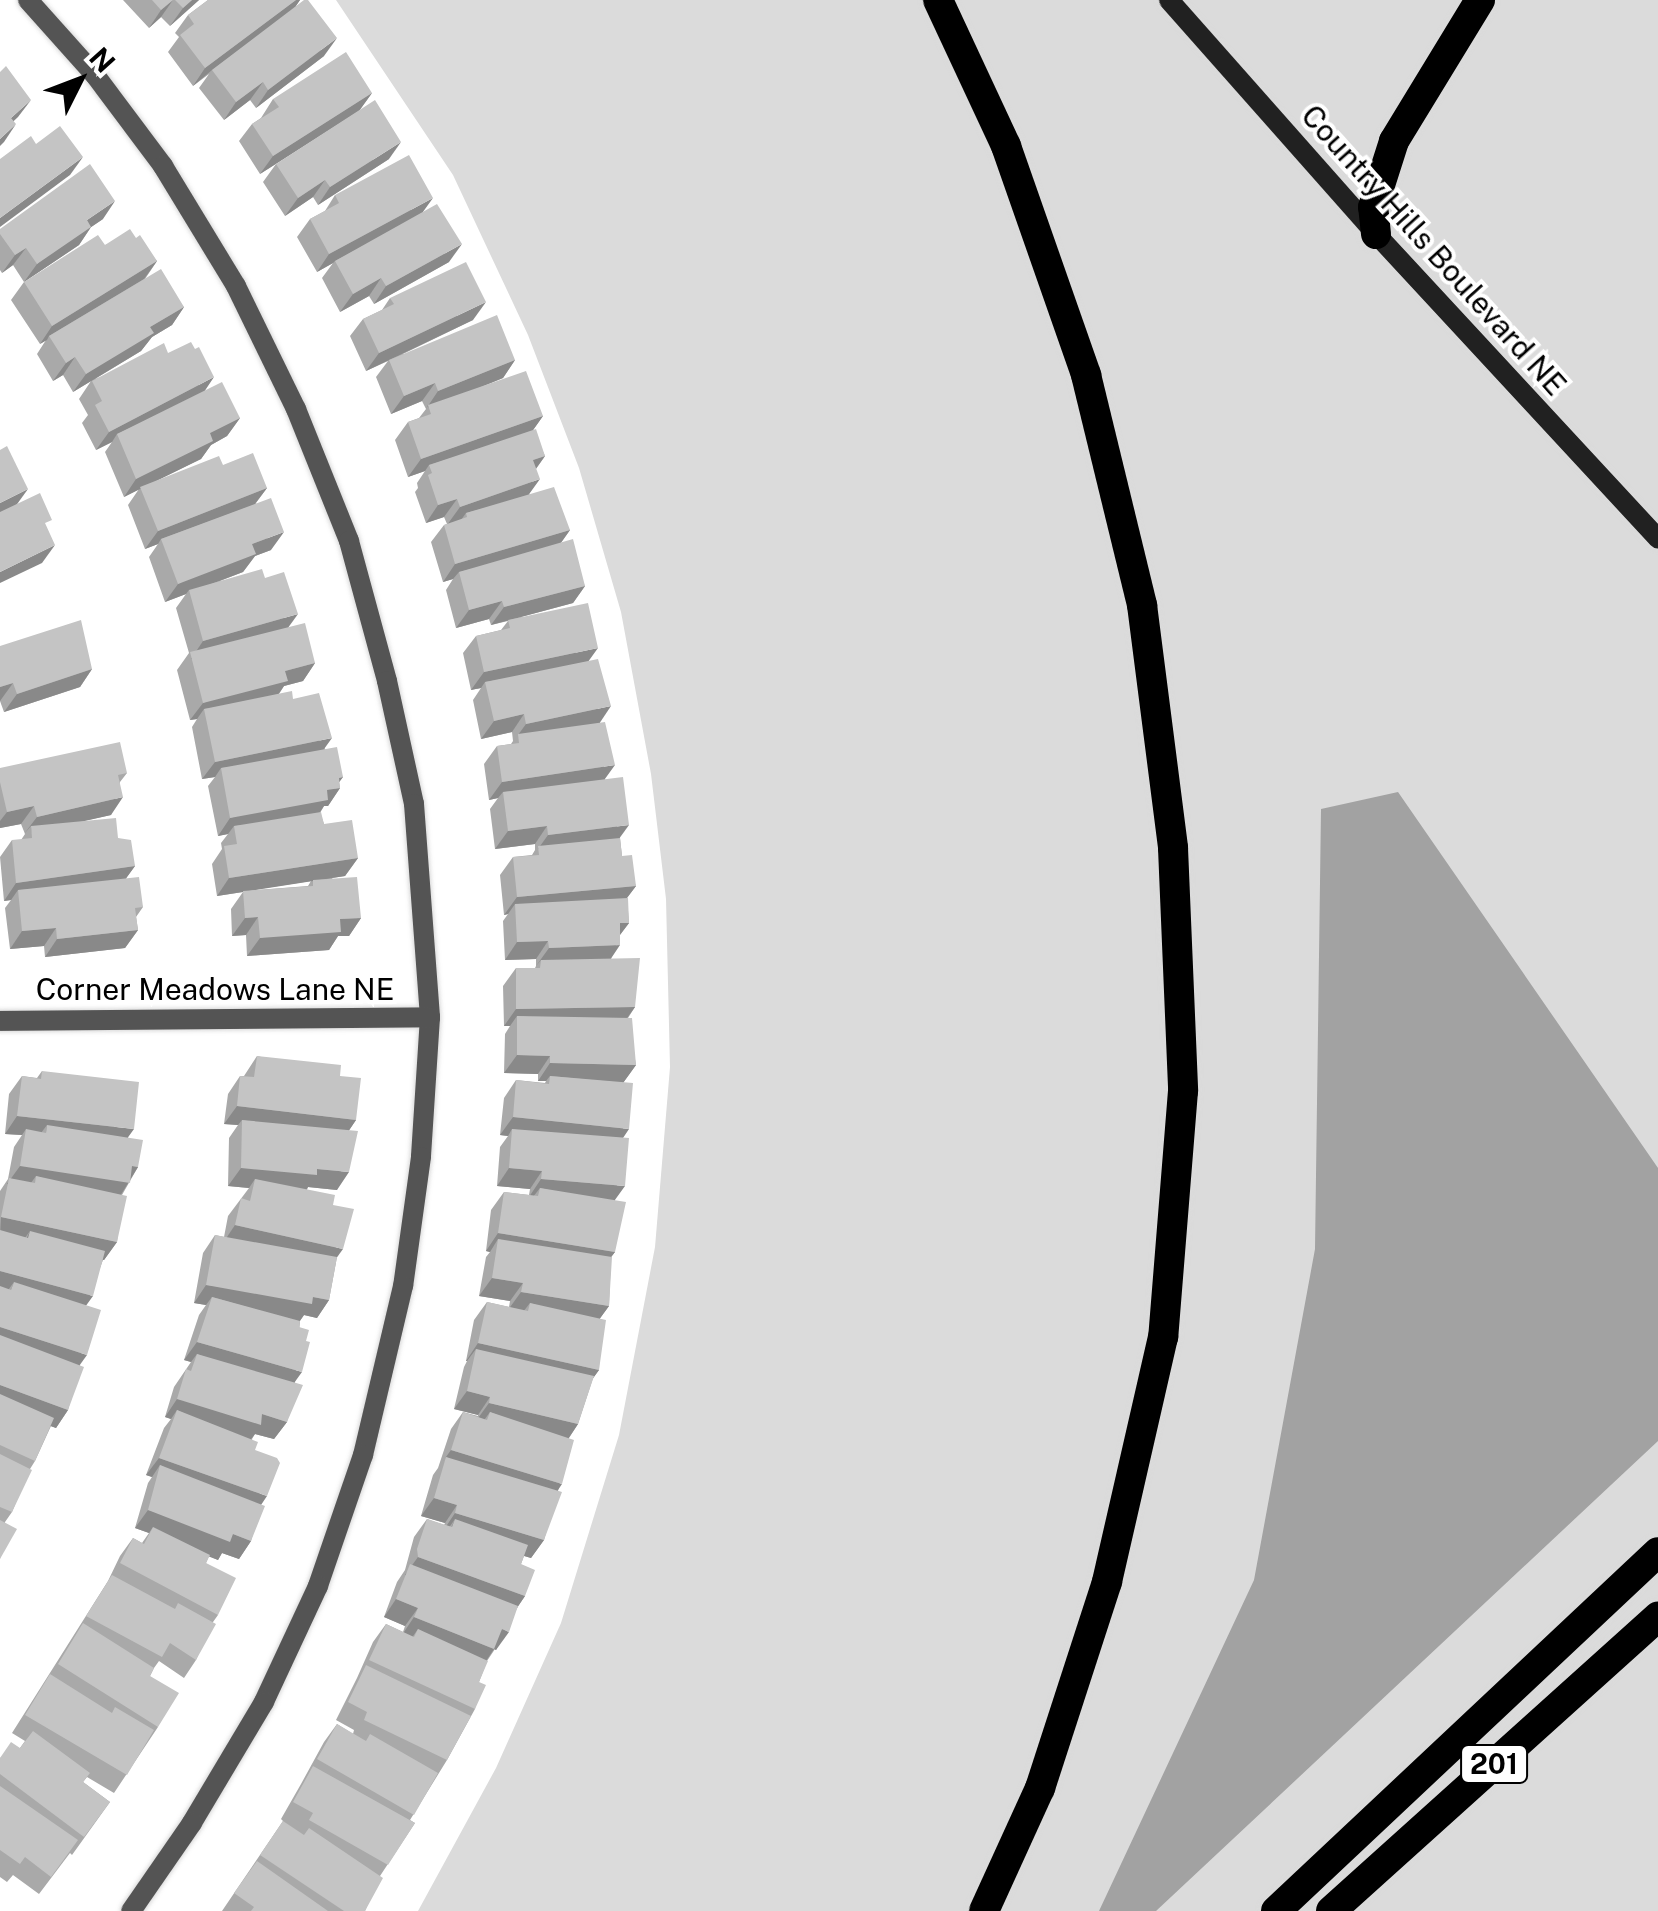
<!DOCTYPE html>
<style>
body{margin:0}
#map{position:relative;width:1658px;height:1911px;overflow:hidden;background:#fff;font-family:"Public Sans",sans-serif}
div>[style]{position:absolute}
.green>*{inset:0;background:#dbdbdb}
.water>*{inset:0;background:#a2a2a2}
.roads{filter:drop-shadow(0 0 2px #dbdbdb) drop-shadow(0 0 2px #dbdbdb)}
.street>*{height:20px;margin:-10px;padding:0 10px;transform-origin:10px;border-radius:10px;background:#545454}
.secondary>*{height:20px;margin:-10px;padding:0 10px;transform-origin:10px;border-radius:10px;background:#212121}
.highway>*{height:30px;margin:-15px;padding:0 15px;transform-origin:15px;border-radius:15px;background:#000}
.wall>*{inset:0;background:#a9a9a9}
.shaded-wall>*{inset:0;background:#898989}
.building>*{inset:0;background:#c4c4c4}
span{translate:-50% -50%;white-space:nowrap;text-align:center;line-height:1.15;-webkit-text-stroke:8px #fff;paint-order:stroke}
.shield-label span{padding:2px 8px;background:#fff;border:2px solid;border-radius:8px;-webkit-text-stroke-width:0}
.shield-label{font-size:28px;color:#000;font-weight:700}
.street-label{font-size:30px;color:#000}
.north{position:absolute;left:30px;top:30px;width:100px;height:100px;-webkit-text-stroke:8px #fff;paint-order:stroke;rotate:48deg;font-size:28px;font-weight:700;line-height:40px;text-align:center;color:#000}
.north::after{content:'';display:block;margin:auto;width:35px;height:45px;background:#000;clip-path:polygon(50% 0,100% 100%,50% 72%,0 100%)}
</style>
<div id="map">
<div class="green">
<i style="clip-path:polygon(336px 0,1658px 0,1658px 1911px,418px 1911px,496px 1768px,561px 1623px,619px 1435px,655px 1247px,670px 1067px,666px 899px,651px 774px,621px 612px,579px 468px,528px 335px,453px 175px)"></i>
</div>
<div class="water">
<i style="clip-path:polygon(1398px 792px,1658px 1168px,1658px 1441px,1156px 1911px,1099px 1911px,1254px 1580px,1315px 1249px,1321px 809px)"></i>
</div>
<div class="roads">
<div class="street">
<i style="left:28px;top:0;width:101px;rotate:48.2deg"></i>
<i style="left:95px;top:75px;width:114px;rotate:53.2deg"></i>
<i style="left:163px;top:166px;width:140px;rotate:58.7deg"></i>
<i style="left:236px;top:286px;width:137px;rotate:64deg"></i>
<i style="left:296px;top:409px;width:142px;rotate:68.1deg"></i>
<i style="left:349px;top:541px;width:145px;rotate:74.8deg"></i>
<i style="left:387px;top:681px;width:126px;rotate:77.6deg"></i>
<i style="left:414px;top:804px;width:214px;rotate:85.7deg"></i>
<i style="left:430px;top:1017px;width:140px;rotate:93.7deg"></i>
<i style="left:421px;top:1157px;width:130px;rotate:97.9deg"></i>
<i style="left:403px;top:1286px;width:174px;rotate:103.3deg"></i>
<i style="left:363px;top:1455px;width:139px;rotate:109deg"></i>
<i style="left:318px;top:1586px;width:128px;rotate:115deg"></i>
<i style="left:264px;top:1702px;width:141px;rotate:120.8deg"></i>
<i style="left:192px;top:1823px;width:107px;rotate:124.7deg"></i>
<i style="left:0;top:1021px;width:430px;rotate:-0.5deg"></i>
</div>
<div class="secondary">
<i style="left:1169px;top:0;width:312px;rotate:48.5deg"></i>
<i style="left:1376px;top:234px;width:415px;rotate:47.2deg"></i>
</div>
<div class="highway">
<i style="left:938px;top:0;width:161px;rotate:65deg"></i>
<i style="left:1006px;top:146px;width:243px;rotate:70.7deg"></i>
<i style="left:1086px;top:375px;width:237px;rotate:76.3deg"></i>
<i style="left:1142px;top:605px;width:245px;rotate:82.7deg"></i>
<i style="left:1173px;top:848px;width:243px;rotate:87.6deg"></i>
<i style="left:1183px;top:1091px;width:247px;rotate:94.6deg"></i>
<i style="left:1163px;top:1337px;width:251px;rotate:102.9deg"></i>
<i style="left:1107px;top:1582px;width:217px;rotate:108deg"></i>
<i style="left:1040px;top:1788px;width:135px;rotate:114.5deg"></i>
<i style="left:1376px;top:234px;width:27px;rotate:-96deg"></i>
<i style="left:1373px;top:207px;width:69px;rotate:-72.3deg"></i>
<i style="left:1394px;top:141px;width:165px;rotate:-58.6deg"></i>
<i style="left:1276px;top:1911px;width:524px;rotate:-43.22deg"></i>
<i style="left:1331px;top:1911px;width:440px;rotate:-42deg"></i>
</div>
</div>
<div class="wall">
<i style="clip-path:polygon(123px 0,199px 0,170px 26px,161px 17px,149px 28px)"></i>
<i style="clip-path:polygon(208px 0,300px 0,296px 6px,324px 56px,256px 108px,250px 100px,224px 120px,199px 88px,209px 74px,193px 86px,168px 52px,179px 37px,175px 33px,188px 15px)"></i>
<i style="clip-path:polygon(372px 93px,359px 111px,260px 174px,239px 141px,252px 124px,261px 118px,273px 99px)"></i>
<i style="clip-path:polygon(389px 159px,318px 205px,313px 197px,285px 216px,263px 182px,276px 164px)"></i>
<i style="clip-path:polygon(335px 195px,423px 212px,449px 262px,374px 304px,369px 296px,340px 312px,322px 278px,333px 263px,317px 272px,297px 237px,310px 219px,325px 211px)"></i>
<i style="clip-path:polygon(103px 219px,91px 227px,79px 245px,24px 282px,13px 265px,2px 273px,0 270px,0 229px)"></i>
<i style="clip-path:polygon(evenodd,136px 238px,157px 261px,145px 279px,184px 307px,172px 325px,152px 337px,141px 351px,95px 379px,168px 353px,205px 391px,240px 418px,227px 436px,211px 445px,201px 459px,155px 481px,223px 465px,267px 488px,256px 503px,271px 550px,255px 556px,243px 572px,220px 581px,265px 578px,288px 627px,315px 663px,303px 681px,284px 686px,279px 694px,293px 699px,343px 777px,339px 782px,340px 788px,328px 806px,324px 806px,320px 813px,324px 824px,358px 858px,345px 876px,332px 878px,361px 918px,349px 936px,338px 936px,329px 950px,247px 956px,246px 935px,232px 936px,231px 909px,243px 892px,217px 896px,212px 864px,222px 849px,221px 843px,228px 834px,218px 836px,208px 786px,215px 777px,202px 779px,192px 727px,197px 719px,190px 720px,177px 670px,189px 653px,176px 608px,186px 594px,165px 602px,149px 557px,158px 544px,145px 549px,128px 505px,139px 489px,124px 497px,105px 452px,112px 442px,96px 450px,82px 423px,88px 415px,79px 399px,91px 381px,73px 392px,63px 375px,53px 381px,37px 354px,46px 340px,40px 344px,11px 300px,24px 282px,105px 245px,136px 238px,311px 881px,308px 886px,245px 891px,311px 881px)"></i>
<i style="clip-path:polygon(390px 298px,473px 320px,403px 354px,515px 360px,503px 378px,484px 386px,543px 416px,533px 430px,545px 456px,536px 469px,529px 494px,570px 530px,561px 543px,585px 586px,573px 603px,521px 617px,589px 661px,600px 722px,605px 779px,620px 838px,622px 856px,636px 886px,627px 898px,629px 923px,620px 935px,611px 958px,635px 1007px,628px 1018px,636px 1065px,623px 1083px,623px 1138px,615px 1200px,615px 1252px,611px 1257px,609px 1306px,600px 1318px,599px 1370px,593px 1378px,578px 1424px,569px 1438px,558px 1491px,544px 1540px,531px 1558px,524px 1556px,521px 1564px,525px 1596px,518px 1606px,496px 1650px,495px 1649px,487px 1661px,479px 1682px,475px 1709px,447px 1760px,410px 1820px,415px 1823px,380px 1876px,365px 1911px,222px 1911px,283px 1821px,281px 1819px,301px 1784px,324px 1742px,337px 1724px,353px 1734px,354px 1730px,336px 1720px,357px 1678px,373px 1642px,386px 1624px,403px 1632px,405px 1626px,384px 1617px,397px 1582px,405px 1570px,414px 1537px,427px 1519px,444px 1525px,445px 1523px,421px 1516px,433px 1475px,438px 1468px,451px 1429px,463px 1412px,478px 1416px,478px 1415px,454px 1409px,464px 1367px,467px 1361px,466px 1361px,474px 1320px,487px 1302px,509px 1307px,510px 1301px,479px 1296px,486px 1257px,490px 1252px,486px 1251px,491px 1210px,504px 1192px,529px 1195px,530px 1189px,497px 1186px,500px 1147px,508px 1136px,500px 1135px,504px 1098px,516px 1080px,545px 1083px,546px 1081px,538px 1081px,538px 1074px,504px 1073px,505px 1034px,510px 1026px,504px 1026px,503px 986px,516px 968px,535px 968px,536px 966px,536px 959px,505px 960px,503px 921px,508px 914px,504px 915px,500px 875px,513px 857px,532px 855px,535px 850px,535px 844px,495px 849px,490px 809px,498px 798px,489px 800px,484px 764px,497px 746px,511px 744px,513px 741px,512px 732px,481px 739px,473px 700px,481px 688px,471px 690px,463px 653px,476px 636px,501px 630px,508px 621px,491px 625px,489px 619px,456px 628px,446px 590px,453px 579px,443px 582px,431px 542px,444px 525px,447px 524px,444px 517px,426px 523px,415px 492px,418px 488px,417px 483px,425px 471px,408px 477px,395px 440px,408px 422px,419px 418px,426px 409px,422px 401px,391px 414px,376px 377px,388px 361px,366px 371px,350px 336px,363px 319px,382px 310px)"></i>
<i style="clip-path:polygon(0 646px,92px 669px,80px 687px,4px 712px,0 701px)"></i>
<i style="clip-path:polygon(0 768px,127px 773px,120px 782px,111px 815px,83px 821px,118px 838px,135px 866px,126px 878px,143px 907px,136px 917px,138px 930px,125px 948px,45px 957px,44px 946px,10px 949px,5px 908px,11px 900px,4px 901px,0 857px,12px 840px,21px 840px,25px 834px,21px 824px,0 828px)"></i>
<i style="clip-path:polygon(257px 1056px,340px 1076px,356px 1120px,349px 1130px,337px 1190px,308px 1187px,307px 1190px,333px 1205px,337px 1257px,329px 1300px,317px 1318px,304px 1315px,300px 1321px,295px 1382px,287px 1422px,274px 1439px,255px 1434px,252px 1439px,255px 1450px,261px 1504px,251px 1541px,239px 1559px,222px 1553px,218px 1560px,209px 1556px,206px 1563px,218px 1615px,213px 1622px,196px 1660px,184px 1678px,159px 1661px,154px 1668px,150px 1676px,158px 1727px,114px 1793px,87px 1777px,83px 1782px,110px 1802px,72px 1855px,70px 1853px,39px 1894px,13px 1875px,7px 1882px,0 1877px,0 1758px,20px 1748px,25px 1741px,12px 1733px,108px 1581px,120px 1556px,133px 1538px,142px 1543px,149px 1533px,135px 1528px,148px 1483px,152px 1477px,146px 1475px,164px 1428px,171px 1419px,165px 1417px,174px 1387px,191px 1362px,184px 1360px,199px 1315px,206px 1305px,194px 1303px,203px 1253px,215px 1235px,224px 1237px,228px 1216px,249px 1188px,228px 1186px,229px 1138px,238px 1125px,224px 1124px,228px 1094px,240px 1076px,244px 1076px)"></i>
<i style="clip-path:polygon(42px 1071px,128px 1137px,138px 1167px,122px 1195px,117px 1242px,104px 1260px,103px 1260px,86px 1305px,80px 1365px,68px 1410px,56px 1428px,51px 1426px,35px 1461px,30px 1469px,12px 1512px,5px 1522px,0 1559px,0 1191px,8px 1179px,14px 1147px,22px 1135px,5px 1134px,9px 1094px,22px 1076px,37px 1078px)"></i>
</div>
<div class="shaded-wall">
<i style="clip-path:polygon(173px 0,161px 17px,149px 28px,161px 10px)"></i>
<i style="clip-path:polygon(192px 0,199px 0,170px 26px,183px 8px)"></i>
<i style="clip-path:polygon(296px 0,300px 0,293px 10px,212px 70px,193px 86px,205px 68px)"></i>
<i style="clip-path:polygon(337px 38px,324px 56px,256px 108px,268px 90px)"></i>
<i style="clip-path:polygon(263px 82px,250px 100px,224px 120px,236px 102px)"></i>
<i style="clip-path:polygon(372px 93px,359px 111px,260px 174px,273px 156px)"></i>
<i style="clip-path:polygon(31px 100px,18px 117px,0 134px,11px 118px)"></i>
<i style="clip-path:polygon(16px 124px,4px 142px,0 146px,0 139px)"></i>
<i style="clip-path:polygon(401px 142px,389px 159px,318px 205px,330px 187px)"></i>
<i style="clip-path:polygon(83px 157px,70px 175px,0 227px,0 218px)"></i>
<i style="clip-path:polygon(325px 180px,313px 197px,285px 216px,298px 198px)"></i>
<i style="clip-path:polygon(433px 198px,420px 216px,335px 261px,333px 263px,317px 272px,329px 254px)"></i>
<i style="clip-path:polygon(115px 201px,103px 219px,78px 236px,91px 227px,79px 245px,24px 282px,37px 264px,87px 220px)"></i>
<i style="clip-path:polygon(462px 244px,449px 262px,374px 304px,386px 286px)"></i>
<i style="clip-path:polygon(26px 248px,13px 265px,2px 273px,15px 255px)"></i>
<i style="clip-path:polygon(157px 261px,144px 279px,49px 336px,47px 340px,40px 344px,52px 326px)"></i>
<i style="clip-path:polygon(381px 278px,369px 296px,340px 312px,353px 294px)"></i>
<i style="clip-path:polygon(486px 302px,473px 320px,366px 371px,379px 353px)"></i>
<i style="clip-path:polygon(184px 307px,172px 325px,152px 337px,141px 351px,73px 392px,86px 374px,150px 327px)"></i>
<i style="clip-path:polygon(75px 357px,63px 375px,53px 381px,66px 363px)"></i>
<i style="clip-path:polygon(515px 360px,503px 378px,429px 408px,428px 405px,426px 409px,438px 391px)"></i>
<i style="clip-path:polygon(214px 377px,202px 395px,117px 434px,112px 442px,96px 450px,109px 432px)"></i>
<i style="clip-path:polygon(435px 383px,422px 401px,391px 414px,404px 396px)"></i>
<i style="clip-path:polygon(543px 416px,531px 433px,429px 465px,425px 471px,408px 477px,421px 459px)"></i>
<i style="clip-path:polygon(240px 418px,227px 436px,211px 445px,201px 459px,124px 497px,136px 479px,210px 433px)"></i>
<i style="clip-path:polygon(545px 456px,532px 474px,533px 460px)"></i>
<i style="clip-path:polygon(540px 479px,527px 497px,466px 513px,461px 520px,447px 525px,460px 507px)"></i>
<i style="clip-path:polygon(267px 488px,254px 505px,161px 539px,158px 544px,145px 549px,158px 531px)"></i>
<i style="clip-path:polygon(28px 489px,15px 507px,0 514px,0 503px)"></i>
<i style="clip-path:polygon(457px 499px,444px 517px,426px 523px,438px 505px)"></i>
<i style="clip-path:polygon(570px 530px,557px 548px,459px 572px,453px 579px,443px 582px,455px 564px)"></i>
<i style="clip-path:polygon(284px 532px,271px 550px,255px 556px,243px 572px,190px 592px,189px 590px,186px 594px,165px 602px,178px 584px,252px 544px)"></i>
<i style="clip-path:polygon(55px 545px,42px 563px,0 583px,0 572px)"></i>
<i style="clip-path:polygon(585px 586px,573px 603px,491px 625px,504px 607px)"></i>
<i style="clip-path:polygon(502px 601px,489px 619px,456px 628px,469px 610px)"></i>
<i style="clip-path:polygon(298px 614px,285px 632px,191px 659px,203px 641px)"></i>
<i style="clip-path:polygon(598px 648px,585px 666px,485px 682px,481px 688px,471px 690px,484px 672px)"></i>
<i style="clip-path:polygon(315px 663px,303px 681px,284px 686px,275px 699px,204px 709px,197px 719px,190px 720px,203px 703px,285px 671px)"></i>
<i style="clip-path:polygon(92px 669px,80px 687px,4px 712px,17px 694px)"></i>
<i style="clip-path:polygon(13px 683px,0 701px,0 687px)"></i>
<i style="clip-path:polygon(611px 706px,599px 724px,518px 735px,526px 724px)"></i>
<i style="clip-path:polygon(524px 714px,512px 732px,481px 739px,494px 721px)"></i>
<i style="clip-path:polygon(332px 738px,319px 756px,221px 768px,215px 777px,202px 779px,215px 762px)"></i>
<i style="clip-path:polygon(615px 765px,602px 783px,503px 792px,498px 798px,489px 800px,502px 782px)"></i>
<i style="clip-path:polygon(343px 777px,334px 789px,340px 788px,328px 806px,324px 806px,316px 818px,234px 826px,228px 834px,218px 836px,230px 818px,327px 790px,339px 778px)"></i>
<i style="clip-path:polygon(123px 797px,111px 815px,32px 833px,31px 826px,24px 834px,37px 817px)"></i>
<i style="clip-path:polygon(34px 806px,21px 824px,0 828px,0 821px,7px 812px)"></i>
<i style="clip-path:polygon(629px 825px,616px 843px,538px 849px,548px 835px)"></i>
<i style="clip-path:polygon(547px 826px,535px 844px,495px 849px,508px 831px)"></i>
<i style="clip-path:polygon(358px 858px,345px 876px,217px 896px,229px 878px)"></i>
<i style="clip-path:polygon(135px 866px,122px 884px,18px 890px,11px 900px,4px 901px,16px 883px)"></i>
<i style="clip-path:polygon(636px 886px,623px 903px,515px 904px,508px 914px,504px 915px,517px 897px)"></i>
<i style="clip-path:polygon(258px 917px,246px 935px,232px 936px,245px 918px)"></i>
<i style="clip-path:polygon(361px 918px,349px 936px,338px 936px,329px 950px,247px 956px,260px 938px,340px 919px)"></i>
<i style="clip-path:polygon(620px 923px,629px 923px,616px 940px)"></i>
<i style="clip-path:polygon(56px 928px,44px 946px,10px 949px,22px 931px)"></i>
<i style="clip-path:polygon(138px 930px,125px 948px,45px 957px,57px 939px)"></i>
<i style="clip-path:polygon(548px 941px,536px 959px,505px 960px,517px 942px)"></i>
<i style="clip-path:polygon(620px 945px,608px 963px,541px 960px,536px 966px,549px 948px)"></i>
<i style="clip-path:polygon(635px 1007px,622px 1025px,517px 1016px,510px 1026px,504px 1026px,516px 1009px)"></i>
<i style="clip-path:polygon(517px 1055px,550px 1056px,538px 1074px,504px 1073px)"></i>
<i style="clip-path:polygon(550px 1063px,636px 1065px,623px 1083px,550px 1076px,546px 1081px,538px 1081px)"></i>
<i style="clip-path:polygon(237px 1106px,356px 1120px,344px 1138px,242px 1120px,238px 1125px,224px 1124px)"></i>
<i style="clip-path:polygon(17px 1116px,134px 1129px,121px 1147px,46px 1133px,47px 1125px,38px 1137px,26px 1129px,22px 1135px,5px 1134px)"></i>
<i style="clip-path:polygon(513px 1117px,629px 1129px,617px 1147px,512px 1129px,508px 1136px,500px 1135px)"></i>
<i style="clip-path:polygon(20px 1166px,132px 1166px,138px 1167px,117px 1201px,36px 1176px,28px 1187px,7px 1184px)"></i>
<i style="clip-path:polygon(241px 1168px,317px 1169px,349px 1172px,337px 1190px,308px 1187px,304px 1193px,255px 1179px,249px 1188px,228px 1186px)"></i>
<i style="clip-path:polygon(509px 1168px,542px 1171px,530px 1189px,497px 1186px)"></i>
<i style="clip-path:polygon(541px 1179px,625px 1186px,612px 1204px,540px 1188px,533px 1197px,529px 1197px)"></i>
<i style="clip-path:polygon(1px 1217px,117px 1242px,104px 1260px,25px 1242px,30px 1231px,22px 1242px,0 1237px)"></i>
<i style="clip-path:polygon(235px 1225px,343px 1249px,330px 1267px,223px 1243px)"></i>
<i style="clip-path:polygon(498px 1233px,615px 1252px,602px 1269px,498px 1239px,490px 1252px,486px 1251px)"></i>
<i style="clip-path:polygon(0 1271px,93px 1296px,80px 1314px,11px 1290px,14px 1282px,6px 1293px,0 1292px)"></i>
<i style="clip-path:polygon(492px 1278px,523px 1283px,510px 1301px,479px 1296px)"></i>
<i style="clip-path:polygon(206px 1285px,313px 1297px,329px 1300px,317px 1318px,304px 1315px,299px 1322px,212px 1297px,206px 1305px,194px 1303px)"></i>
<i style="clip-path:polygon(521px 1292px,609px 1306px,596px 1324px,530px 1303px,523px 1312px,508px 1310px)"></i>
<i style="clip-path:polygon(0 1327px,87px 1355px,74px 1373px,0 1349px)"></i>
<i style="clip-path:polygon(197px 1342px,302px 1372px,289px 1390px,197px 1354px,191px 1362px,184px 1360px)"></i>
<i style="clip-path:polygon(478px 1343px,599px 1370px,586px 1388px,476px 1349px,467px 1361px,466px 1361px)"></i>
<i style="clip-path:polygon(0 1385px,68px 1410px,56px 1428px,0 1408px)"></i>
<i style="clip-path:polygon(467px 1391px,490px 1397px,478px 1415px,454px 1409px)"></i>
<i style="clip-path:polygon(177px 1399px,262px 1414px,287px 1422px,274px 1439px,255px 1434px,248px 1443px,177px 1410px,171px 1419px,165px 1417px)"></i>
<i style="clip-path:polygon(489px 1403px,578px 1424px,566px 1442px,490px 1412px,482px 1423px,476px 1421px)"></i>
<i style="clip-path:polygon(451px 1450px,562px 1484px,550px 1502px,446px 1457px,438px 1468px)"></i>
<i style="clip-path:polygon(159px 1458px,267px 1496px,255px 1514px,160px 1465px,152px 1477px,146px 1475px)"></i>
<i style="clip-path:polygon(434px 1498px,457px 1505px,445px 1523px,421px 1516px)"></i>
<i style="clip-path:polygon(148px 1510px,233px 1534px,251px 1541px,239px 1559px,222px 1553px,218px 1560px,150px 1534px,153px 1527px,149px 1533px,135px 1528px)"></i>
<i style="clip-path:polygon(455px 1513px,544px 1540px,531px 1558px,449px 1533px,455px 1519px,446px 1532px,443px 1531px)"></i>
<i style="clip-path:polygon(418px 1557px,525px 1596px,513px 1614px,405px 1575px)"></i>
<i style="clip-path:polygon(396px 1599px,418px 1608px,405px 1626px,384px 1617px)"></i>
<i style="clip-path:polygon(414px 1617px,494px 1649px,482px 1667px,418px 1629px,411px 1639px,402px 1635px)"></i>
<i style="clip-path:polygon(502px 1629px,509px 1632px,496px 1650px,490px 1647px)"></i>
</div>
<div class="building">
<i style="clip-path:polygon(152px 0,173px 0,161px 10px)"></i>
<i style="clip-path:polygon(175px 0,192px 0,183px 8px)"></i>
<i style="clip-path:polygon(208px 0,296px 0,205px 68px,180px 35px,194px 24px,188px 15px)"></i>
<i style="clip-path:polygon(304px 0,308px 0,337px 38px,268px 90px,263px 82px,236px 102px,212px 70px)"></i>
<i style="clip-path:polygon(346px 52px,372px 93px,273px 156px,252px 124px,279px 107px,273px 99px)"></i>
<i style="clip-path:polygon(6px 66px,31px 100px,11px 118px,16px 124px,0 139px,0 72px)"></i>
<i style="clip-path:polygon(375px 100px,401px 142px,330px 187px,325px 180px,298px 198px,276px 164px)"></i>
<i style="clip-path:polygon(60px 126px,83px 157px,0 218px,0 159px,31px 136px,36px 144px)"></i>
<i style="clip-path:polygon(409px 155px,433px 198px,329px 254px,310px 219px,339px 203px,335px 195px)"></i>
<i style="clip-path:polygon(90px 164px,115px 201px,87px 220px,91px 227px,37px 264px,26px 248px,15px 255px,0 234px,0 229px)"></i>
<i style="clip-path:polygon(437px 204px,462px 244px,386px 286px,381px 278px,353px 294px,335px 261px)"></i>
<i style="clip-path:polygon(130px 229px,136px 238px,140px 235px,157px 261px,52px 326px,24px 282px,98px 235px,105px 245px)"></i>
<i style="clip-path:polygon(466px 262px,486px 302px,379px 353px,363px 319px,394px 304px,390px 298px)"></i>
<i style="clip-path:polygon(161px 269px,184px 307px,150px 327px,154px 333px,86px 374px,75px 357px,66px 363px,49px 336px)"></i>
<i style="clip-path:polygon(497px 315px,515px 360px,438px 391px,435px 383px,404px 396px,389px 360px)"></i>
<i style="clip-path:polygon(191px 342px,195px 349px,199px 347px,214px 377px,109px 432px,95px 405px,102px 401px,92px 381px,164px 343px,168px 353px)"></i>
<i style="clip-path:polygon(526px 371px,543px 416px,421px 459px,408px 422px,431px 414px,428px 405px)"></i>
<i style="clip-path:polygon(222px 382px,240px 418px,210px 433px,213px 441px,136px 479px,117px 434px)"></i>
<i style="clip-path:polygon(536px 429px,545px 456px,533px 460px,540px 479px,460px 507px,457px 499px,438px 505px,428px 475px,432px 473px,429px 465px)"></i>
<i style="clip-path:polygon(7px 446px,28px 489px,0 503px,0 450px)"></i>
<i style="clip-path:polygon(253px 453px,267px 488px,158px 531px,140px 487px,219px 456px,223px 465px)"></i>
<i style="clip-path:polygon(554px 487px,570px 530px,455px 564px,444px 525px,467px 517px,466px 513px)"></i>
<i style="clip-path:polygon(40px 493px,52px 520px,45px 523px,55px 545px,0 572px,0 512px)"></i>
<i style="clip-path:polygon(271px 498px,284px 532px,252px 544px,256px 554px,178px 584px,161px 539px)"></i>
<i style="clip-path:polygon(573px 539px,585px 586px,504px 607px,502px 601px,469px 610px,459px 572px)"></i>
<i style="clip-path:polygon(262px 569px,265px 578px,284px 572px,298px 614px,203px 641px,189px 590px)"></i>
<i style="clip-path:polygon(588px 603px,598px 648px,484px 672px,476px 636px,510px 628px,508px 620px)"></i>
<i style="clip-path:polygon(81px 620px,92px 669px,17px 694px,13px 683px,0 687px,0 646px)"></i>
<i style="clip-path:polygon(305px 623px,315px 663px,285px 671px,288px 681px,203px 703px,190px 652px)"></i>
<i style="clip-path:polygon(598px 659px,611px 706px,526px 724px,524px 714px,494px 721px,485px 682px)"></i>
<i style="clip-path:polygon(292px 691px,293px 699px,319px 693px,332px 738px,215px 762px,204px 709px)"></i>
<i style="clip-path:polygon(605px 722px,615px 765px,502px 782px,497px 746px,519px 743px,518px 734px)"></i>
<i style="clip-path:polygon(120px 742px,127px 773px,118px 775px,123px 797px,37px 817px,34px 806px,7px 812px,0 782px,0 768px)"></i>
<i style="clip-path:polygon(337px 747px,343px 777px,339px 778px,340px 788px,327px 790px,328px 800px,230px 818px,221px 768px)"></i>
<i style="clip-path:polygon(623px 777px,629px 825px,548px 835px,547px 826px,508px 831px,503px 792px)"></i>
<i style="clip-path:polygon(321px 812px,324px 824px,352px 820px,358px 858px,229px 878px,224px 846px,237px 844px,234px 826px)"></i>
<i style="clip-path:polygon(116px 818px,118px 838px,131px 840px,135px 866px,16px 883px,12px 840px,32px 838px,31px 826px)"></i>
<i style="clip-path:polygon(620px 838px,622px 856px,632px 855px,636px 886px,517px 897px,513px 857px,539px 855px,538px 846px)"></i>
<i style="clip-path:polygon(139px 877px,143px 907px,135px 908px,138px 930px,57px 939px,56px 928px,22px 931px,18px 890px)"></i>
<i style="clip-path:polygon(357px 877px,361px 918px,340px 919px,341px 932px,260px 938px,258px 917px,245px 918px,243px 891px,313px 886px,313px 880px)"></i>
<i style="clip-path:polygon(628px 898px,629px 923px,620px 923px,620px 945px,549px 948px,548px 941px,517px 942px,515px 904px)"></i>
<i style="clip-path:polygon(640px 958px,635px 1007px,516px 1009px,516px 968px,540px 968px,541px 960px)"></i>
<i style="clip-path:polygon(517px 1016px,632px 1018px,636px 1065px,550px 1063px,550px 1056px,517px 1055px)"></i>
<i style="clip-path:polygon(257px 1056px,341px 1065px,340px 1076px,361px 1078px,356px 1120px,237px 1106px,240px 1076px,254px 1077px)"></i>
<i style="clip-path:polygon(42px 1071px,139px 1082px,134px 1129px,17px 1116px,22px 1076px,41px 1079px)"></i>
<i style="clip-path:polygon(550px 1076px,633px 1083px,629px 1129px,513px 1117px,516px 1080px,549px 1084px)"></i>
<i style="clip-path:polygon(242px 1120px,358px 1131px,349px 1172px,317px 1169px,317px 1175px,241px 1168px)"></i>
<i style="clip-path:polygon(47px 1125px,143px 1140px,138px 1167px,132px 1166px,130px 1183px,20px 1166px,26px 1129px,46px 1133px)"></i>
<i style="clip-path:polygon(512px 1129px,629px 1138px,625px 1186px,541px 1179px,542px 1171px,509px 1168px)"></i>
<i style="clip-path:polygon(36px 1176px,127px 1196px,117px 1242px,1px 1217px,9px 1178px,35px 1183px)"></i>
<i style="clip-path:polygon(255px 1179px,335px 1195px,333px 1205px,354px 1209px,343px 1249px,235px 1225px,241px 1198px,250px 1201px)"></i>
<i style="clip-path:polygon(540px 1188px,626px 1202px,615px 1252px,498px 1233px,504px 1192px,538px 1196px)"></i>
<i style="clip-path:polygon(0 1230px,28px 1238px,30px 1231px,105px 1251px,93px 1296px,0 1271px)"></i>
<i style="clip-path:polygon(215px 1235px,337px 1257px,329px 1300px,313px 1297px,312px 1304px,206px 1285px)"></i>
<i style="clip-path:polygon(498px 1239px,612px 1257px,609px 1306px,521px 1292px,523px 1283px,492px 1278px)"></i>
<i style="clip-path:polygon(14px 1282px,101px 1310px,87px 1355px,0 1327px,0 1286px,11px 1290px)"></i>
<i style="clip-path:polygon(212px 1297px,300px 1321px,299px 1327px,309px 1330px,306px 1341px,310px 1342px,302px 1372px,197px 1342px)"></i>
<i style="clip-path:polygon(487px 1302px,528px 1311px,530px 1303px,606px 1320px,599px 1370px,478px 1343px)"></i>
<i style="clip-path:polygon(0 1335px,84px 1367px,68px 1410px,0 1385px)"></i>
<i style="clip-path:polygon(476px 1349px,594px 1376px,578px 1424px,489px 1403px,490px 1397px,467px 1391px)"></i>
<i style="clip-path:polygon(197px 1354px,303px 1385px,287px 1422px,262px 1414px,261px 1425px,177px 1399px,186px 1369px,191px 1371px)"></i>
<i style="clip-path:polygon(0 1394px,54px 1418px,35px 1461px,0 1445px)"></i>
<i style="clip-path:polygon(177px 1410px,258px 1442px,255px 1450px,277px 1458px,280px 1463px,267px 1496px,159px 1458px)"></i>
<i style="clip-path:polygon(463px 1412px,487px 1420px,490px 1412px,574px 1440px,562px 1484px,451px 1450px)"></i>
<i style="clip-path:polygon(0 1454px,32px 1470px,12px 1512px,0 1507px)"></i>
<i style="clip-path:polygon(446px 1457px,562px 1492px,544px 1540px,455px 1513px,457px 1505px,434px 1498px)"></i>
<i style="clip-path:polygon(160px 1465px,265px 1506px,251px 1541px,233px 1534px,230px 1542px,148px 1510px)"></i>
<i style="clip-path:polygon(427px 1519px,452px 1527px,455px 1519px,528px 1545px,521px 1564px,535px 1570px,525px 1596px,418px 1557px,417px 1549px)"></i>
<i style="clip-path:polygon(0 1520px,17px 1529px,0 1559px)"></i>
<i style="clip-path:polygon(153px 1527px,210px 1555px,206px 1563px,236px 1578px,218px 1615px,120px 1563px,133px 1538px,144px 1544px)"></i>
<i style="clip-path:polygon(410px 1564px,518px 1606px,509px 1632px,502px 1629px,494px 1649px,414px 1617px,418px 1608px,396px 1599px)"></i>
<i style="clip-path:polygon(112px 1575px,175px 1609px,178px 1603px,216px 1624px,196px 1660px,170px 1643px,162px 1657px,86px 1616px)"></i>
<i style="clip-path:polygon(83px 1623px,154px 1668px,150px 1676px,179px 1693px,158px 1727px,58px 1664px)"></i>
<i style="clip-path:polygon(386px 1624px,414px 1637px,418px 1629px,488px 1661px,479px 1682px,486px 1685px,475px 1709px,369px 1660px)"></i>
<i style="clip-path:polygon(366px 1665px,471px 1716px,447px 1760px,364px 1720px,367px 1712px,348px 1702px)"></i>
<i style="clip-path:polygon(50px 1674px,112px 1713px,115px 1707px,154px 1730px,127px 1775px,25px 1715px)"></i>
<i style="clip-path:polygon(337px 1724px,366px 1741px,370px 1734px,438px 1773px,414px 1815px,317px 1759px)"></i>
<i style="clip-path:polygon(33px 1731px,90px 1773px,83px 1782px,110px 1802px,84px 1837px,0 1774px,0 1758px,11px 1742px,20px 1748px)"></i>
<i style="clip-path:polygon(313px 1766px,415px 1823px,388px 1865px,309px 1820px,313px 1813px,293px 1802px)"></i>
<i style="clip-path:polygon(0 1786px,78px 1840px,51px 1877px,25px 1857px,20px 1864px,0 1850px)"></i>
<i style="clip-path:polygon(283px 1821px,304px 1835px,309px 1828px,383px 1878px,365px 1911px,344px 1911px,260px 1855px)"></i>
<i style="clip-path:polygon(257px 1861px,328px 1911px,251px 1911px,254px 1907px,234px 1893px)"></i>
</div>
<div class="shield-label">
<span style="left:1494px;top:1764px">201</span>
</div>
<div class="street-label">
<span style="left:1434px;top:250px;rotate:48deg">Country Hills Boulevard NE</span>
<span style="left:215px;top:989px">Corner Meadows Lane NE</span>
</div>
<div class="north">N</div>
</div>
